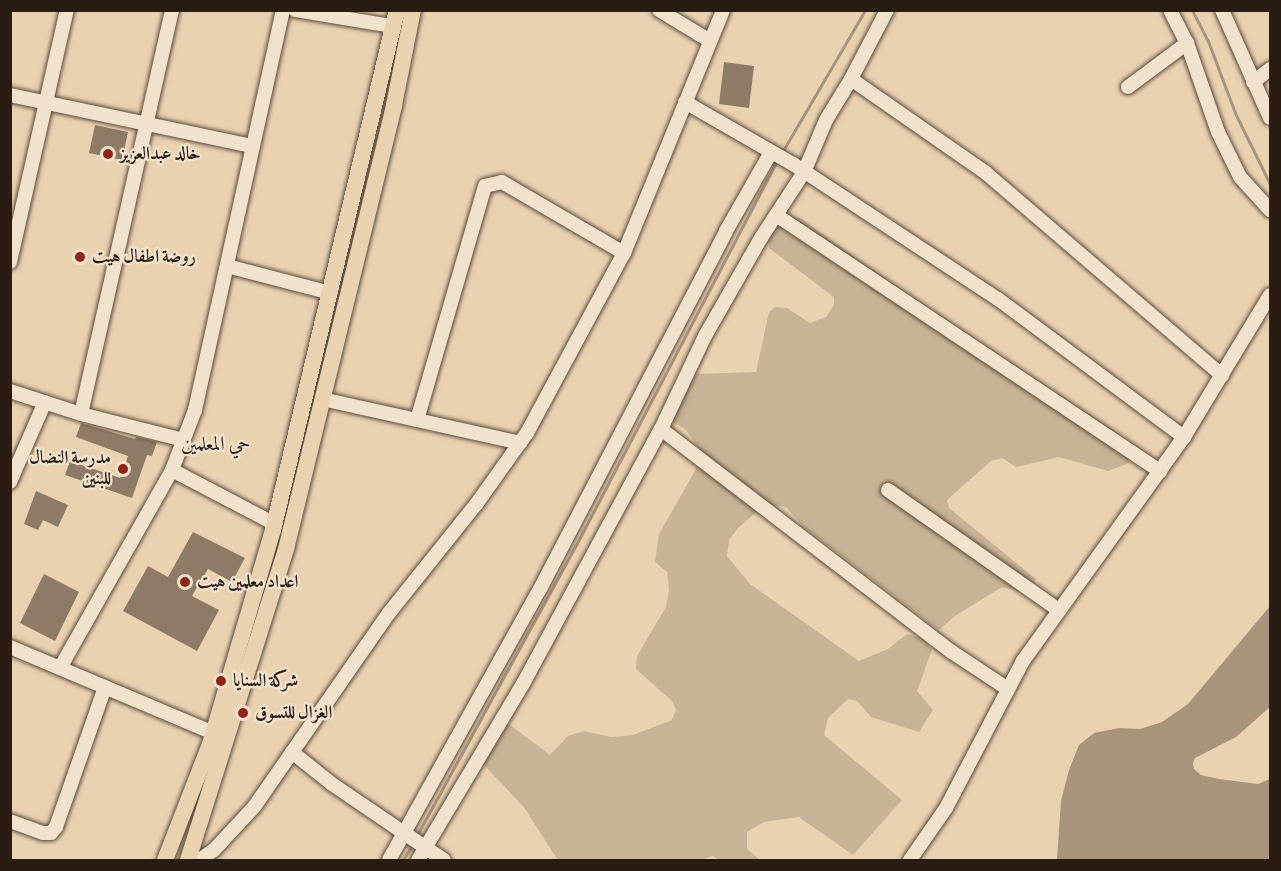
<!DOCTYPE html>
<meta charset="utf-8">
<style>
body{margin:0}
#map{position:relative;width:1281px;height:871px;overflow:hidden;background:#ead2b1;font-family:"Libre Bodoni",Amiri,serif}
div>[style]{position:absolute}
.green>*{inset:0;background:#c9b396}
.water>*{inset:0;background:#a8947b}
.stream>*{height:3px;margin:-1.5px;padding:0 1.5px;transform-origin:1.5px;border-radius:1.5px;background:#a8947b}
.building>*{inset:0;background:#8d7b65}
.roads{filter:drop-shadow(0 0 2px #594a3a) drop-shadow(0 0 2px #594a3a)}
.minor>*{height:14px;margin:-7px;padding:0 7px;transform-origin:7px;border-radius:7px;background:#f1e2cc}
.major>*{height:16px;margin:-8px;padding:0 8px;transform-origin:8px;border-radius:8px;background:#ead2b1}
.dots>*{width:16px;height:16px;translate:-50% -50%;box-sizing:border-box;border:3px solid #f1e2cc;border-radius:50%}
span{translate:-50% -50%;white-space:nowrap;text-align:center;line-height:1.15;-webkit-text-stroke:4.5px #f1e2cc;paint-order:stroke}
.poi-label{font-size:18px;color:#291d13;font-weight:700}
.left{translate:0 -50%;text-align:left}
.right{translate:-100% -50%;text-align:right}
.neighbourhood-label{font-size:20px;color:#291d13}
.frame{position:absolute;inset:0;border:12px solid #291d13;pointer-events:none}
</style>
<div id="map">
<div class="green">
<i style="clip-path:polygon(789px 216px,800px 218px,977px 343px,1112px 429px,1131px 449px,1129px 463px,1108px 471px,1059px 457px,1016px 467px,1002px 458px,991px 461px,947px 500px,949px 508px,1036px 579px,1025px 593px,1002px 587px,955px 616px,939px 630px,804px 527px,786px 507px,766px 504px,738px 528px,729px 540px,727px 556px,750px 584px,859px 661px,888px 649px,907px 634px,923px 639px,932px 650px,917px 691px,933px 710px,919px 732px,871px 717px,857px 701px,848px 699px,828px 718px,824px 735px,902px 800px,853px 855px,799px 817px,764px 822px,747px 832px,747px 849px,760px 860px,719px 860px,713px 856px,699px 860px,558px 860px,523px 806px,482px 763px,506px 722px,550px 755px,568px 736px,584px 731px,611px 737px,633px 735px,672px 720px,676px 710px,672px 701px,636px 669px,637px 656px,666px 607px,669px 590px,667px 572px,655px 562px,659px 534px,696px 469px,699px 448px,685px 429px,668px 419px,688px 381px,697px 374px,756px 372px,769px 312px,775px 307px,787px 308px,810px 323px,826px 317px,834px 305px,834px 297px,769px 248px,768px 238px,777px 219px)"></i>
</div>
<div class="water">
<i style="clip-path:polygon(1270px 606px,1270px 707px,1236px 737px,1195px 758px,1193px 763px,1194px 769px,1201px 775px,1219px 779px,1258px 784px,1270px 779px,1270px 860px,1057px 860px,1061px 801px,1069px 770px,1079px 745px,1094px 733px,1119px 728px,1140px 729px,1162px 722px,1188px 704px)"></i>
</div>
<div class="stream">
<i style="left:1192px;top:10px;width:35px;rotate:63deg"></i>
<i style="left:1208px;top:41px;width:77px;rotate:69.4deg"></i>
<i style="left:1235px;top:113px;width:79px;rotate:63.8deg"></i>
<i style="left:781px;top:154px;width:167px;rotate:-59.7deg"></i>
<i style="left:416px;top:837px;width:333px;rotate:-61.3deg"></i>
<i style="left:576px;top:545px;width:434px;rotate:-62.4deg"></i>
<i style="left:403px;top:860px;width:20px;rotate:-60deg"></i>
</div>
<div class="building">
<i style="clip-path:polygon(724px 62px,754px 66px,749px 108px,719px 104px)"></i>
<i style="clip-path:polygon(95px 125px,128px 132px,122px 160px,89px 153px)"></i>
<i style="clip-path:polygon(81px 423px,135px 439px,136px 437px,157px 442px,152px 456px,147px 455px,132px 498px,65px 475px,70px 461px,120px 478px,128px 456px,76px 437px)"></i>
<i style="clip-path:polygon(36px 491px,68px 505px,58px 527px,43px 520px,38px 530px,24px 524px)"></i>
<i style="clip-path:polygon(193px 532px,245px 558px,232px 582px,208px 569px,192px 596px,219px 610px,197px 651px,123px 611px,148px 566px,168px 577px)"></i>
<i style="clip-path:polygon(44px 574px,79px 592px,55px 641px,20px 623px)"></i>
</div>
<div class="roads">
<div class="minor">
<i style="left:295px;top:10px;width:98px;rotate:9.4deg"></i>
<i style="left:659px;top:10px;width:60px;rotate:31.3deg"></i>
<i style="left:1170px;top:10px;width:37px;rotate:63deg"></i>
<i style="left:1187px;top:43px;width:94px;rotate:70.8deg"></i>
<i style="left:1218px;top:132px;width:50px;rotate:63.9deg"></i>
<i style="left:1240px;top:177px;width:45px;rotate:47.7deg"></i>
<i style="left:1222px;top:10px;width:118px;rotate:66deg"></i>
<i style="left:851px;top:79px;width:165px;rotate:34.8deg"></i>
<i style="left:986px;top:173px;width:311px;rotate:40.6deg"></i>
<i style="left:1253px;top:82px;width:21px;rotate:-37deg"></i>
<i style="left:1128px;top:87px;width:74px;rotate:-36.7deg"></i>
<i style="left:10px;top:95px;width:248px;rotate:11.9deg"></i>
<i style="left:685px;top:102px;width:125px;rotate:29.9deg"></i>
<i style="left:793px;top:164px;width:245px;rotate:33.4deg"></i>
<i style="left:998px;top:299px;width:232px;rotate:36.6deg"></i>
<i style="left:776px;top:215px;width:462px;rotate:33.7deg"></i>
<i style="left:10px;top:262px;width:258px;rotate:-77.3deg"></i>
<i style="left:227px;top:266px;width:107px;rotate:14.6deg"></i>
<i style="left:10px;top:391px;width:75px;rotate:17.9deg"></i>
<i style="left:81px;top:414px;width:106px;rotate:14.2deg"></i>
<i style="left:322px;top:399px;width:203px;rotate:12.5deg"></i>
<i style="left:81px;top:414px;width:414px;rotate:-77.3deg"></i>
<i style="left:417px;top:420px;width:244px;rotate:-73.8deg"></i>
<i style="left:485px;top:186px;width:17px;rotate:-13deg"></i>
<i style="left:502px;top:182px;width:141px;rotate:30.2deg"></i>
<i style="left:661px;top:429px;width:367px;rotate:37.5deg"></i>
<i style="left:952px;top:652px;width:67px;rotate:33.5deg"></i>
<i style="left:172px;top:470px;width:116px;rotate:27.7deg"></i>
<i style="left:10px;top:482px;width:87px;rotate:-66.4deg"></i>
<i style="left:888px;top:490px;width:209px;rotate:35.1deg"></i>
<i style="left:10px;top:647px;width:221px;rotate:22.9deg"></i>
<i style="left:60px;top:668px;width:227px;rotate:-60.5deg"></i>
<i style="left:172px;top:470px;width:64px;rotate:-69deg"></i>
<i style="left:195px;top:410px;width:410px;rotate:-77.6deg"></i>
<i style="left:292px;top:752px;width:51px;rotate:38.7deg"></i>
<i style="left:332px;top:784px;width:135px;rotate:34.2deg"></i>
<i style="left:10px;top:821px;width:35px;rotate:20deg"></i>
<i style="left:43px;top:833px;width:8px"></i>
<i style="left:51px;top:833px;width:8px;rotate:-50deg"></i>
<i style="left:56px;top:827px;width:148px;rotate:-70.7deg"></i>
<i style="left:193px;top:860px;width:8px;rotate:-7deg"></i>
<i style="left:201px;top:859px;width:16px;rotate:-35deg"></i>
<i style="left:214px;top:850px;width:59px;rotate:-47.1deg"></i>
<i style="left:254px;top:807px;width:236px;rotate:-55.2deg"></i>
<i style="left:389px;top:613px;width:141px;rotate:-51.3deg"></i>
<i style="left:477px;top:503px;width:86px;rotate:-54.5deg"></i>
<i style="left:527px;top:433px;width:204px;rotate:-61.7deg"></i>
<i style="left:624px;top:253px;width:262px;rotate:-67.8deg"></i>
<i style="left:389px;top:860px;width:310px;rotate:-60.9deg"></i>
<i style="left:540px;top:589px;width:403px;rotate:-62.5deg"></i>
<i style="left:726px;top:231px;width:91px;rotate:-60.3deg"></i>
<i style="left:418px;top:860px;width:207px;rotate:-59.2deg"></i>
<i style="left:524px;top:682px;width:288px;rotate:-61.6deg"></i>
<i style="left:661px;top:429px;width:103px;rotate:-64.7deg"></i>
<i style="left:705px;top:336px;width:113px;rotate:-60.3deg"></i>
<i style="left:761px;top:238px;width:79px;rotate:-56.9deg"></i>
<i style="left:804px;top:172px;width:56px;rotate:-67.1deg"></i>
<i style="left:826px;top:120px;width:48px;rotate:-58.6deg"></i>
<i style="left:851px;top:79px;width:78px;rotate:-62.4deg"></i>
<i style="left:910px;top:860px;width:63px;rotate:-55.3deg"></i>
<i style="left:946px;top:808px;width:166px;rotate:-62.4deg"></i>
<i style="left:1023px;top:661px;width:276px;rotate:-54.3deg"></i>
<i style="left:1184px;top:437px;width:166px;rotate:-58.8deg"></i>
</div>
<div class="major">
<i style="left:165px;top:860px;width:124px;rotate:-68.8deg"></i>
<i style="left:210px;top:744px;width:223px;rotate:-73.6deg"></i>
<i style="left:273px;top:530px;width:535px;rotate:-76.59deg"></i>
<i style="left:188px;top:860px;width:326px;rotate:-72.5deg"></i>
<i style="left:286px;top:549px;width:457px;rotate:-76.3deg"></i>
<i style="left:394px;top:105px;width:97px;rotate:-78.7deg"></i>
</div>
</div>
<div class="dots">
<i style="left:108px;top:154px;background:#8f2418"></i>
<i style="left:80px;top:257px;background:#8f2418"></i>
<i style="left:123px;top:469px;background:#8f2418"></i>
<i style="left:185px;top:582px;background:#8f2418"></i>
<i style="left:221px;top:681px;background:#8f2418"></i>
<i style="left:243px;top:713px;background:#8f2418"></i>
</div>
<div class="poi-label">
<span class="left" style="left:120px;top:154px">خالد عبدالعزيز</span>
<span class="left" style="left:92px;top:257px">روضة اطفال هيت</span>
<span class="right" style="left:111px;top:469px">مدرسة النضال<br>للبنين</span>
<span class="left" style="left:197px;top:582px">اعداد معلمين هيت</span>
<span class="left" style="left:233px;top:681px">شركة السنايا</span>
<span class="left" style="left:255px;top:713px">الغزال للتسوق</span>
</div>
<div class="neighbourhood-label">
<span style="left:216px;top:444px">حي المعلمين</span>
</div>
<div class="frame"></div>
</div>
